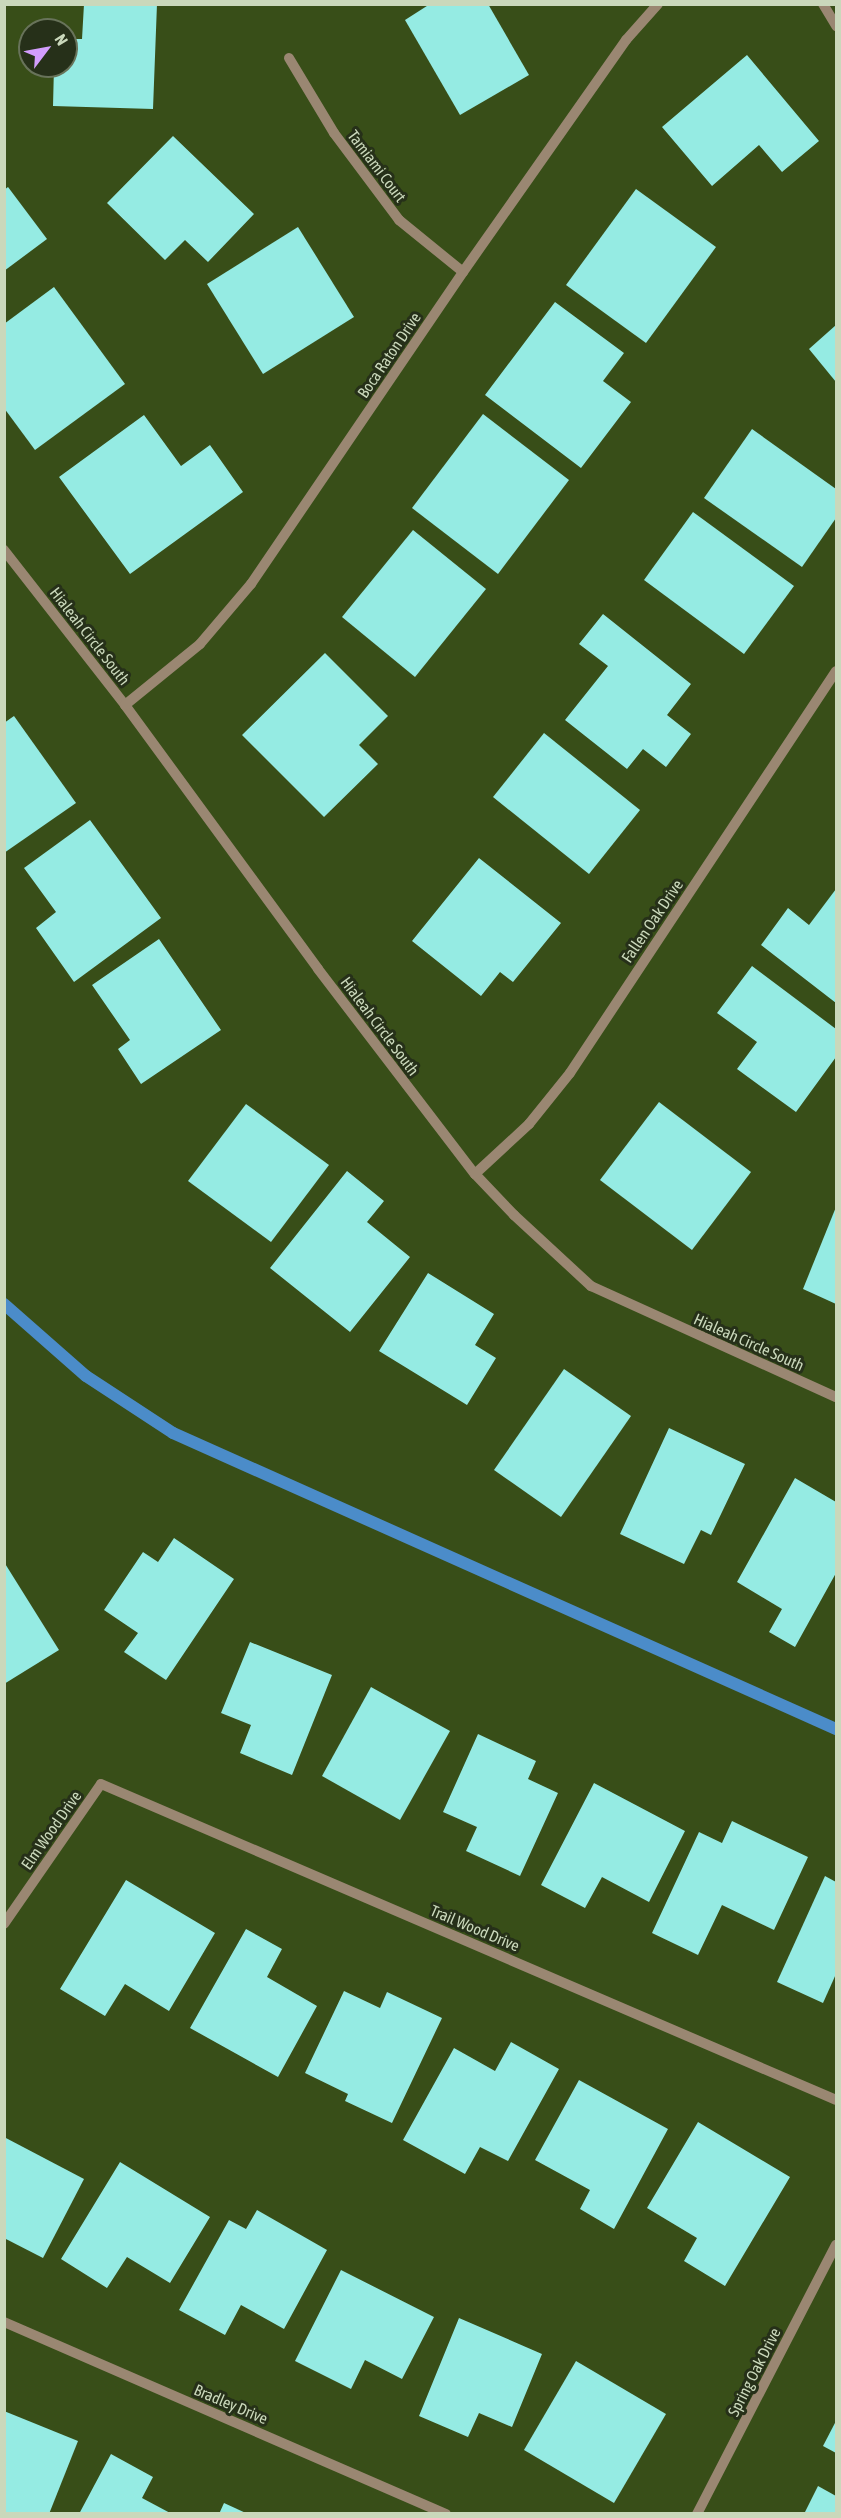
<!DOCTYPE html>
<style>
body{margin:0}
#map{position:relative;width:841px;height:2518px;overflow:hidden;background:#384e18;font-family:"Asap Condensed",sans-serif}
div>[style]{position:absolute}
.stream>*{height:12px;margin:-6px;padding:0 6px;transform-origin:6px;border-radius:6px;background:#4b8cc9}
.building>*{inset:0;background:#95ebe3}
.minor>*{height:10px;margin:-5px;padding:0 5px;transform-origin:5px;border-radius:5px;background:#9a8772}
span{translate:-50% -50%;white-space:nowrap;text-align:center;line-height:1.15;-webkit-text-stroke:6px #263019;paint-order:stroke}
.street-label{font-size:16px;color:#cad8bb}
.frame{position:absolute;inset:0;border:6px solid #cad8bb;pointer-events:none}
.north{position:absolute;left:18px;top:18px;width:60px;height:60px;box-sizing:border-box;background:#263019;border:2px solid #68735a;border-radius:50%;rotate:58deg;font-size:16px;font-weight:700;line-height:24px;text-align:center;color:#cad8bb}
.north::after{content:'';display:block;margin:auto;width:21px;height:27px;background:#d29dfd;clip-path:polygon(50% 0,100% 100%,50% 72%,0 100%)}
</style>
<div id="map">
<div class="stream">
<i style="left:4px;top:1304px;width:109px;rotate:41.3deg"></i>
<i style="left:86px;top:1376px;width:104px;rotate:33.2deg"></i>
<i style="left:173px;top:1433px;width:726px;rotate:24.06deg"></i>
</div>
<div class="building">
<i style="clip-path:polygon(84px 4px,157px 4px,153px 109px,53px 106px,54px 66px,66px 66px,66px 39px,82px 39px)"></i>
<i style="clip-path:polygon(430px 4px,488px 4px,529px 75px,460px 115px,405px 20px)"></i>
<i style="clip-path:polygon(747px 55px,819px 141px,782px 172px,759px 145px,712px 186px,662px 127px)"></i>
<i style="clip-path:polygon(173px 136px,254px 214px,208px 262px,185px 240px,165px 260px,107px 203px)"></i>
<i style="clip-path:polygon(8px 187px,47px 239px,4px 271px,4px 190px)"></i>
<i style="clip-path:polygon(636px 189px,716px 247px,646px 343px,566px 285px)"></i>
<i style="clip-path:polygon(298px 227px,354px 317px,263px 374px,207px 284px)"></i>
<i style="clip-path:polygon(54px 287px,125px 384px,35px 450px,4px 408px,4px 324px)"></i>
<i style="clip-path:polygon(555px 302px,624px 353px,603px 381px,631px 402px,581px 468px,485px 395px)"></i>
<i style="clip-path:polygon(836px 325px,836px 382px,809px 349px)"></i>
<i style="clip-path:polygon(483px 414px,569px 480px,498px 574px,412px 508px)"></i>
<i style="clip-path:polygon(144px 415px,181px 466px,210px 445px,243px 492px,130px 574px,59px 477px)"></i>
<i style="clip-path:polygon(752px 429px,836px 489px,836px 518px,802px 567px,704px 498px)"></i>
<i style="clip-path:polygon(693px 512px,794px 586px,744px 654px,644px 580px)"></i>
<i style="clip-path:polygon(413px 530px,486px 589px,415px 677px,342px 617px)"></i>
<i style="clip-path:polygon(603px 614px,691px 684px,667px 715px,691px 734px,666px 767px,643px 749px,627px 769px,565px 720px,608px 666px,579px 644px)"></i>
<i style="clip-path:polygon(325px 653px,388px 716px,359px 745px,378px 764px,324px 817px,242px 735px)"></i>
<i style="clip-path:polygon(14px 716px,76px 803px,4px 853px,4px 723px)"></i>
<i style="clip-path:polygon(544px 733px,640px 810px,589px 874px,493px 797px)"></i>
<i style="clip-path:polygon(90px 820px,161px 918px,74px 982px,36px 928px,56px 912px,24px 868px)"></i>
<i style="clip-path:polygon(479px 858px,561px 923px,513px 982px,500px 972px,481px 996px,412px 941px)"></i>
<i style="clip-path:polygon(836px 889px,836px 1003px,761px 945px,788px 908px,809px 925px)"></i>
<i style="clip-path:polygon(159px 939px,221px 1030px,141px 1084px,118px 1049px,130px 1040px,92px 985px)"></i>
<i style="clip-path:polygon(752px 966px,836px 1029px,836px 1057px,796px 1112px,737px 1069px,757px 1042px,717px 1013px)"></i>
<i style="clip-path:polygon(659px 1102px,751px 1172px,692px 1250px,600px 1180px)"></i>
<i style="clip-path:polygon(246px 1104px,329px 1165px,271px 1242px,188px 1181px)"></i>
<i style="clip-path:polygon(347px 1171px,384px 1201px,367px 1222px,410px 1257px,350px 1332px,270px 1268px)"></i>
<i style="clip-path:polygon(836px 1207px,836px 1304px,803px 1289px)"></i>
<i style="clip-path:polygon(428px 1273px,494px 1314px,475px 1345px,496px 1358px,467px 1405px,379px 1351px)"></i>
<i style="clip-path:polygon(564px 1369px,631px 1416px,561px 1517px,494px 1470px)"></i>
<i style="clip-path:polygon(669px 1428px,745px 1464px,711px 1535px,701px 1530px,684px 1564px,620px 1534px)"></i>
<i style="clip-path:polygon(795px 1478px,836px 1502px,836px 1573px,795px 1647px,769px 1632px,782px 1609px,737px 1582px)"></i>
<i style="clip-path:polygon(174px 1538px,234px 1579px,166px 1680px,124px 1652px,138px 1633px,104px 1610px,143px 1552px,158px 1562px)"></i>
<i style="clip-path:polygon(4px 1562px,59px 1650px,4px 1684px)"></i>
<i style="clip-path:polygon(250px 1642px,332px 1675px,292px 1775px,240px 1753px,251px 1725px,221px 1713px)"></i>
<i style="clip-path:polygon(371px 1687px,450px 1731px,400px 1820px,322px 1776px)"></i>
<i style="clip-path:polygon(478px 1734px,536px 1761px,528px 1779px,558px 1793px,520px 1876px,466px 1851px,477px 1827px,443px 1812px)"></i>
<i style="clip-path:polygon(594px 1783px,685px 1831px,649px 1902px,602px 1877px,585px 1908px,541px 1885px)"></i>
<i style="clip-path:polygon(732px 1821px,808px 1857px,774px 1930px,722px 1905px,698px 1955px,652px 1933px,699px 1832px,722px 1843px)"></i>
<i style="clip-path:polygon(825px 1876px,836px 1882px,836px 1974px,823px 2003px,777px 1982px)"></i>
<i style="clip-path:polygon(126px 1880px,215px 1933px,169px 2011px,125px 1984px,105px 2016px,60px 1989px)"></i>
<i style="clip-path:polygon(246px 1929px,282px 1949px,267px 1977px,317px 2006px,278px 2077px,190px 2028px)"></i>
<i style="clip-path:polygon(344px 1991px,380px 2008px,387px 1992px,442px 2018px,392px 2123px,345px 2101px,348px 2094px,305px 2073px)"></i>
<i style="clip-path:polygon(511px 2042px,559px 2069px,508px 2161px,480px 2147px,465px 2174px,403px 2140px,454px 2048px,495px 2071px)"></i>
<i style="clip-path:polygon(579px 2080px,668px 2129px,614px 2229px,580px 2209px,590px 2190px,535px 2160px)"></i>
<i style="clip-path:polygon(698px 2122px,790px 2177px,725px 2286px,684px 2261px,697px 2238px,647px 2208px)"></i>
<i style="clip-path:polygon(4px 2137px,84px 2179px,43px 2258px,4px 2238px)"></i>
<i style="clip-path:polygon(120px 2162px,210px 2217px,170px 2283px,127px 2257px,107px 2288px,61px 2259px)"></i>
<i style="clip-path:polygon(257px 2210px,327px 2250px,284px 2329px,241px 2305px,225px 2335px,179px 2310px,229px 2220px,246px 2229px)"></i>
<i style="clip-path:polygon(341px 2270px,434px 2317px,402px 2379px,365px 2360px,351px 2389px,295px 2361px)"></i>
<i style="clip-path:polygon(459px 2318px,542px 2354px,512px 2427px,479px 2413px,468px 2437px,419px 2416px)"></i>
<i style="clip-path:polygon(576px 2361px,666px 2414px,614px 2503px,524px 2450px)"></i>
<i style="clip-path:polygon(4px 2411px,78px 2441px,49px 2514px,4px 2514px)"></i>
<i style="clip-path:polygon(836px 2421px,836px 2453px,823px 2446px)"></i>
<i style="clip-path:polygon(111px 2454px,153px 2477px,142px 2498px,172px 2514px,79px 2514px)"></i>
<i style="clip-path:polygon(818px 2486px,836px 2496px,836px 2514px,804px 2514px)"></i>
<i style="clip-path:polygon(224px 2503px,248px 2514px,219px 2514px)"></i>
</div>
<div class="minor">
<i style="left:823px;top:4px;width:26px;rotate:59deg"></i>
<i style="left:289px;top:58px;width:87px;rotate:59deg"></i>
<i style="left:334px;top:133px;width:109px;rotate:53.2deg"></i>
<i style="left:399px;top:220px;width:82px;rotate:39.1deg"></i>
<i style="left:4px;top:550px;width:197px;rotate:52deg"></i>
<i style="left:125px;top:705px;width:327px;rotate:53.8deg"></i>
<i style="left:318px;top:969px;width:258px;rotate:52.6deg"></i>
<i style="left:475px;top:1174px;width:57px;rotate:46.4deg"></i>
<i style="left:514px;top:1215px;width:105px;rotate:42.7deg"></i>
<i style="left:591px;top:1286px;width:269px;rotate:24.4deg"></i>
<i style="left:125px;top:705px;width:97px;rotate:-39.1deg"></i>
<i style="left:200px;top:644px;width:79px;rotate:-49.6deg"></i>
<i style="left:251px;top:584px;width:377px;rotate:-55.8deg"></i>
<i style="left:463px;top:272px;width:284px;rotate:-54.9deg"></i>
<i style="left:626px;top:40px;width:48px;rotate:-48.4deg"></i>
<i style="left:475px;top:1174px;width:74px;rotate:-42.8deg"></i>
<i style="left:529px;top:1124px;width:65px;rotate:-51.2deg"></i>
<i style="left:570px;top:1073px;width:482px;rotate:-56.5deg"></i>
<i style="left:4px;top:1924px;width:170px;rotate:-55.3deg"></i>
<i style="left:101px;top:1784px;width:800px;rotate:23.26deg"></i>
<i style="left:4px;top:2322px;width:482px;rotate:23.5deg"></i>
<i style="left:697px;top:2514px;width:303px;rotate:-62.7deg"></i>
</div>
<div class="street-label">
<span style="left:377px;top:166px;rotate:53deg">Tamiami Court</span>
<span style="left:389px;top:355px;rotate:-56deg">Boca Raton Drive</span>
<span style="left:90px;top:636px;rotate:52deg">Hialeah Circle South</span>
<span style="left:652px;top:921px;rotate:-56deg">Fallen Oak Drive</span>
<span style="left:380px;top:1026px;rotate:53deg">Hialeah Circle South</span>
<span style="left:749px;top:1342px;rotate:24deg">Hialeah Circle South</span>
<span style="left:51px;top:1830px;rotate:-55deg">Elm Wood Drive</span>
<span style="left:475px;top:1928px;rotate:23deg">Trail Wood Drive</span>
<span style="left:754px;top:2372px;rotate:-63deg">Spring Oak Drive</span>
<span style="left:231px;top:2404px;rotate:23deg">Bradley Drive</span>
</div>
<div class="frame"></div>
<div class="north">N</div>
</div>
